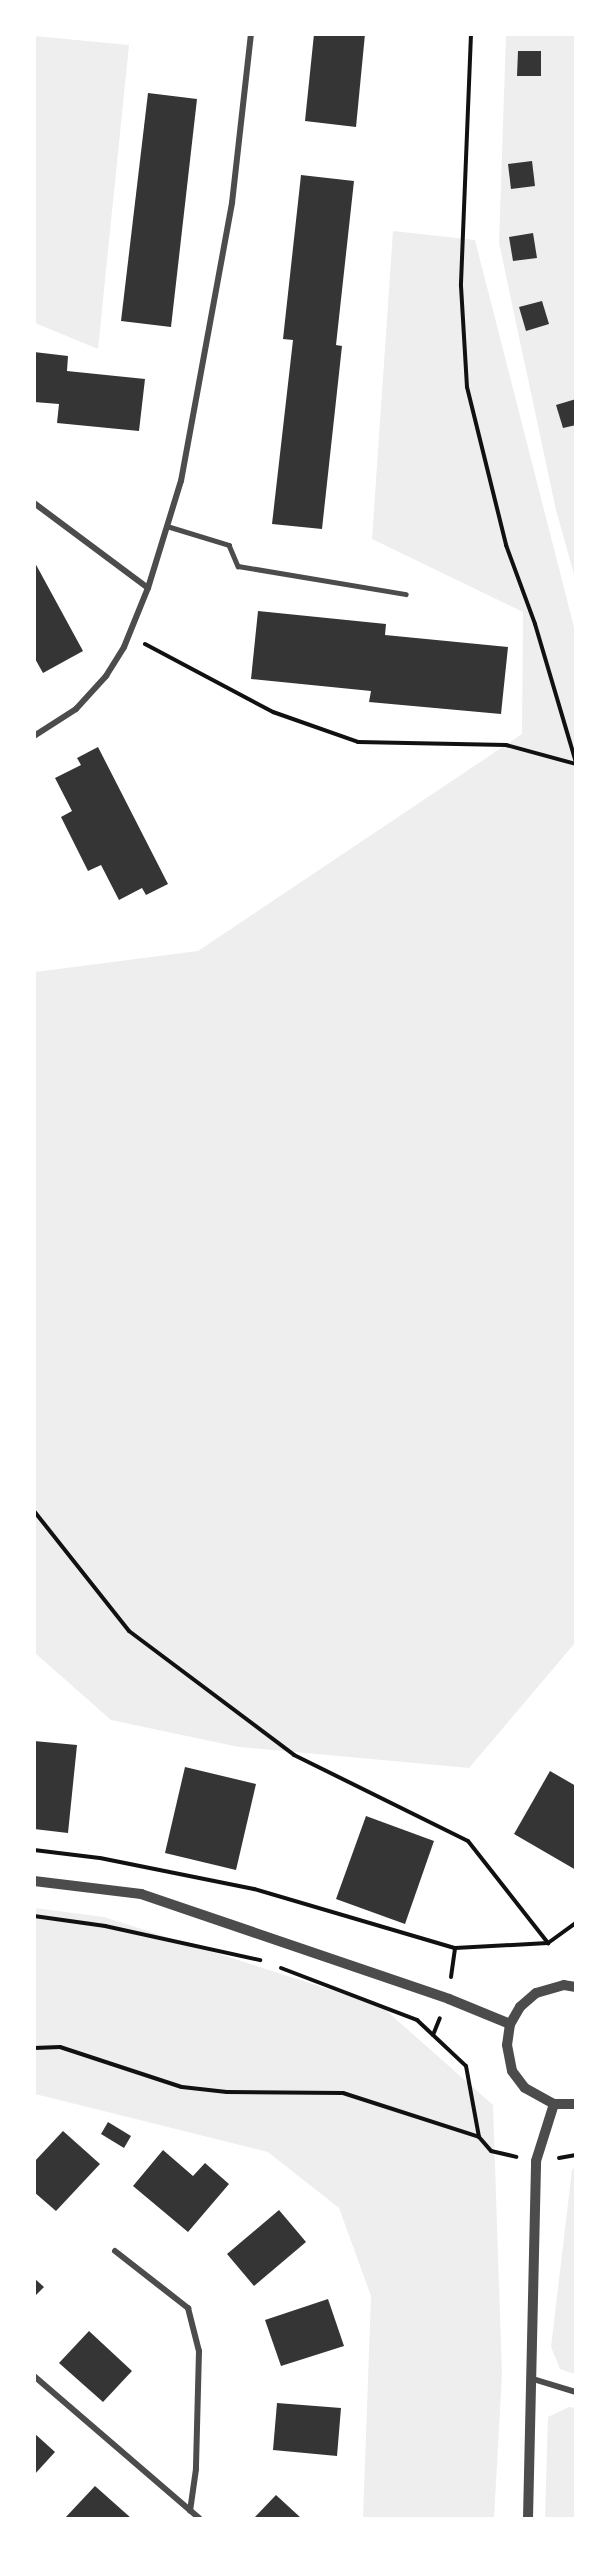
<!DOCTYPE html>
<style>
body{margin:0}
#map{position:relative;width:610px;height:2553px;overflow:hidden;background:#fff;font-family:Lora,serif}
div>[style]{position:absolute}
.green>*{inset:0;background:#eee}
.building>*{inset:0;background:#353535}
.path>*{height:4px;margin:-2px;padding:0 2px;transform-origin:2px;border-radius:2px;background:#111}
.service>*{height:4.5px;margin:-2.25px;padding:0 2.25px;transform-origin:2.25px;border-radius:2.25px;background:#4c4c4c}
.minor>*{height:6px;margin:-3px;padding:0 3px;transform-origin:3px;border-radius:3px;background:#4c4c4c}
.tertiary>*{height:10px;margin:-5px;padding:0 5px;transform-origin:5px;border-radius:5px;background:#4c4c4c}
span{translate:-50% -50%;white-space:nowrap;text-align:center;line-height:1.15;-webkit-text-stroke:6px #fff;paint-order:stroke}
.frame{position:absolute;inset:0;border:36px solid #fff;pointer-events:none}
</style>
<div id="map">
<div class="green">
<i style="clip-path:polygon(506px 35px,575px 35px,575px 578px,556px 510px,499px 243px)"></i>
<i style="clip-path:polygon(34px 36px,129px 45px,98px 349px,35px 323px)"></i>
<i style="clip-path:polygon(393px 231px,475px 240px,575px 631px,575px 1643px,469px 1768px,239px 1747px,111px 1720px,35px 1653px,35px 972px,198px 951px,522px 734px,523px 612px,372px 539px)"></i>
<i style="clip-path:polygon(35px 1908px,104px 1917px,381px 2006px,493px 2105px,502px 2374px,494px 2518px,363px 2518px,371px 2296px,339px 2208px,268px 2152px,35px 2094px)"></i>
<i style="clip-path:polygon(575px 2167px,575px 2374px,560px 2369px,551px 2347px,572px 2170px)"></i>
<i style="clip-path:polygon(569px 2407px,575px 2408px,575px 2518px,545px 2518px,548px 2417px)"></i>
</div>
<div class="building">
<i style="clip-path:polygon(314px 34px,365px 34px,356px 127px,305px 121px)"></i>
<i style="clip-path:polygon(518px 51px,541px 51px,541px 76px,517px 76px)"></i>
<i style="clip-path:polygon(148px 93px,197px 99px,171px 327px,121px 321px)"></i>
<i style="clip-path:polygon(532px 161px,535px 186px,511px 189px,508px 164px)"></i>
<i style="clip-path:polygon(301px 175px,354px 181px,336px 345px,342px 346px,322px 529px,272px 524px,293px 340px,283px 339px)"></i>
<i style="clip-path:polygon(533px 233px,537px 258px,513px 261px,509px 237px)"></i>
<i style="clip-path:polygon(542px 301px,549px 324px,526px 331px,519px 307px)"></i>
<i style="clip-path:polygon(34px 352px,68px 356px,67px 371px,145px 379px,139px 431px,57px 423px,59px 404px,34px 402px)"></i>
<i style="clip-path:polygon(576px 399px,576px 425px,563px 428px,556px 405px)"></i>
<i style="clip-path:polygon(34px 561px,83px 651px,43px 673px,34px 657px)"></i>
<i style="clip-path:polygon(258px 611px,386px 624px,385px 635px,508px 647px,501px 714px,369px 702px,371px 691px,251px 679px)"></i>
<i style="clip-path:polygon(98px 747px,168px 884px,146px 895px,142px 888px,119px 900px,101px 865px,88px 871px,61px 817px,72px 811px,55px 778px,81px 765px,77px 758px)"></i>
<i style="clip-path:polygon(34px 1741px,77px 1745px,68px 1833px,34px 1829px)"></i>
<i style="clip-path:polygon(185px 1767px,256px 1784px,236px 1870px,165px 1853px)"></i>
<i style="clip-path:polygon(550px 1771px,576px 1786px,576px 1870px,514px 1834px)"></i>
<i style="clip-path:polygon(366px 1816px,434px 1841px,405px 1924px,336px 1899px)"></i>
<i style="clip-path:polygon(108px 2122px,131px 2136px,124px 2148px,101px 2134px)"></i>
<i style="clip-path:polygon(63px 2131px,100px 2164px,56px 2211px,34px 2192px,34px 2162px)"></i>
<i style="clip-path:polygon(163px 2150px,193px 2176px,205px 2163px,229px 2184px,188px 2232px,133px 2186px)"></i>
<i style="clip-path:polygon(279px 2210px,306px 2242px,254px 2286px,227px 2254px)"></i>
<i style="clip-path:polygon(34px 2278px,44px 2287px,34px 2297px)"></i>
<i style="clip-path:polygon(328px 2299px,344px 2346px,281px 2366px,265px 2320px)"></i>
<i style="clip-path:polygon(89px 2331px,132px 2371px,103px 2402px,59px 2363px)"></i>
<i style="clip-path:polygon(277px 2403px,341px 2408px,337px 2456px,273px 2450px)"></i>
<i style="clip-path:polygon(34px 2433px,55px 2452px,34px 2475px)"></i>
<i style="clip-path:polygon(95px 2486px,131px 2518px,65px 2518px)"></i>
<i style="clip-path:polygon(276px 2495px,301px 2518px,254px 2518px)"></i>
</div>
<div class="path">
<i style="left:471px;top:34px;width:252px;rotate:92.3deg"></i>
<i style="left:461px;top:286px;width:101px;rotate:86.6deg"></i>
<i style="left:467px;top:387px;width:163px;rotate:76.1deg"></i>
<i style="left:506px;top:545px;width:84px;rotate:69.8deg"></i>
<i style="left:535px;top:624px;width:144px;rotate:73.5deg"></i>
<i style="left:145px;top:644px;width:145px;rotate:28deg"></i>
<i style="left:273px;top:712px;width:90px;rotate:19.4deg"></i>
<i style="left:358px;top:742px;width:148px;rotate:1.2deg"></i>
<i style="left:506px;top:745px;width:73px;rotate:15.2deg"></i>
<i style="left:34px;top:1511px;width:153px;rotate:51.6deg"></i>
<i style="left:129px;top:1631px;width:206px;rotate:36.9deg"></i>
<i style="left:294px;top:1755px;width:194px;rotate:26.3deg"></i>
<i style="left:468px;top:1841px;width:130px;rotate:51.9deg"></i>
<i style="left:34px;top:1850px;width:66px;rotate:6.9deg"></i>
<i style="left:100px;top:1858px;width:157px;rotate:11.4deg"></i>
<i style="left:254px;top:1889px;width:209px;rotate:16.4deg"></i>
<i style="left:455px;top:1948px;width:93px;rotate:-3.1deg"></i>
<i style="left:548px;top:1943px;width:34px;rotate:-36deg"></i>
<i style="left:34px;top:1916px;width:72px;rotate:8deg"></i>
<i style="left:105px;top:1926px;width:159px;rotate:12.4deg"></i>
<i style="left:281px;top:1968px;width:146px;rotate:20.9deg"></i>
<i style="left:417px;top:2020px;width:67px;rotate:43.2deg"></i>
<i style="left:466px;top:2066px;width:72px;rotate:79.6deg"></i>
<i style="left:479px;top:2137px;width:18px;rotate:49deg"></i>
<i style="left:491px;top:2151px;width:26px;rotate:13deg"></i>
<i style="left:451px;top:1977px;width:29px;rotate:-82deg"></i>
<i style="left:433px;top:2035px;width:18px;rotate:-68deg"></i>
<i style="left:34px;top:2048px;width:26px;rotate:-2deg"></i>
<i style="left:60px;top:2047px;width:128px;rotate:18.2deg"></i>
<i style="left:182px;top:2087px;width:45px;rotate:6.3deg"></i>
<i style="left:227px;top:2092px;width:116px;rotate:0.5deg"></i>
<i style="left:343px;top:2093px;width:143px;rotate:17.9deg"></i>
<i style="left:559px;top:2158px;width:17px;rotate:-10deg"></i>
</div>
<div class="service">
<i style="left:167px;top:526px;width:65px;rotate:17deg"></i>
<i style="left:229px;top:545px;width:23px;rotate:67deg"></i>
<i style="left:238px;top:566px;width:170px;rotate:9.5deg"></i>
</div>
<div class="minor">
<i style="left:34px;top:503px;width:142px;rotate:36.7deg"></i>
<i style="left:34px;top:736px;width:50px;rotate:-32.7deg"></i>
<i style="left:76px;top:709px;width:45px;rotate:-47.7deg"></i>
<i style="left:106px;top:676px;width:34px;rotate:-58deg"></i>
<i style="left:124px;top:647px;width:64px;rotate:-67.9deg"></i>
<i style="left:148px;top:588px;width:112px;rotate:-72.9deg"></i>
<i style="left:181px;top:481px;width:283px;rotate:-79.6deg"></i>
<i style="left:232px;top:203px;width:170px;rotate:-83.6deg"></i>
<i style="left:115px;top:2251px;width:93px;rotate:38deg"></i>
<i style="left:188px;top:2308px;width:44px;rotate:75.7deg"></i>
<i style="left:199px;top:2351px;width:118px;rotate:91.5deg"></i>
<i style="left:196px;top:2469px;width:42px;rotate:98.1deg"></i>
<i style="left:34px;top:2376px;width:218px;rotate:40.7deg"></i>
<i style="left:533px;top:2379px;width:45px;rotate:16.8deg"></i>
</div>
<div class="tertiary">
<i style="left:34px;top:1881px;width:108px;rotate:6.9deg"></i>
<i style="left:141px;top:1894px;width:325px;rotate:18.8deg"></i>
<i style="left:449px;top:1999px;width:66px;rotate:22.3deg"></i>
<i style="left:576px;top:1987px;width:12px;rotate:-171deg"></i>
<i style="left:564px;top:1985px;width:29px;rotate:164deg"></i>
<i style="left:536px;top:1993px;width:21px;rotate:139deg"></i>
<i style="left:520px;top:2007px;width:20px;rotate:120deg"></i>
<i style="left:510px;top:2024px;width:21px;rotate:98deg"></i>
<i style="left:507px;top:2045px;width:26px;rotate:79deg"></i>
<i style="left:512px;top:2071px;width:21px;rotate:53deg"></i>
<i style="left:525px;top:2088px;width:33px;rotate:29deg"></i>
<i style="left:554px;top:2104px;width:22px"></i>
<i style="left:528px;top:2518px;width:357px;rotate:-88.7deg"></i>
<i style="left:536px;top:2161px;width:60px;rotate:-72.5deg"></i>
</div>
<div class="frame"></div>
</div>
